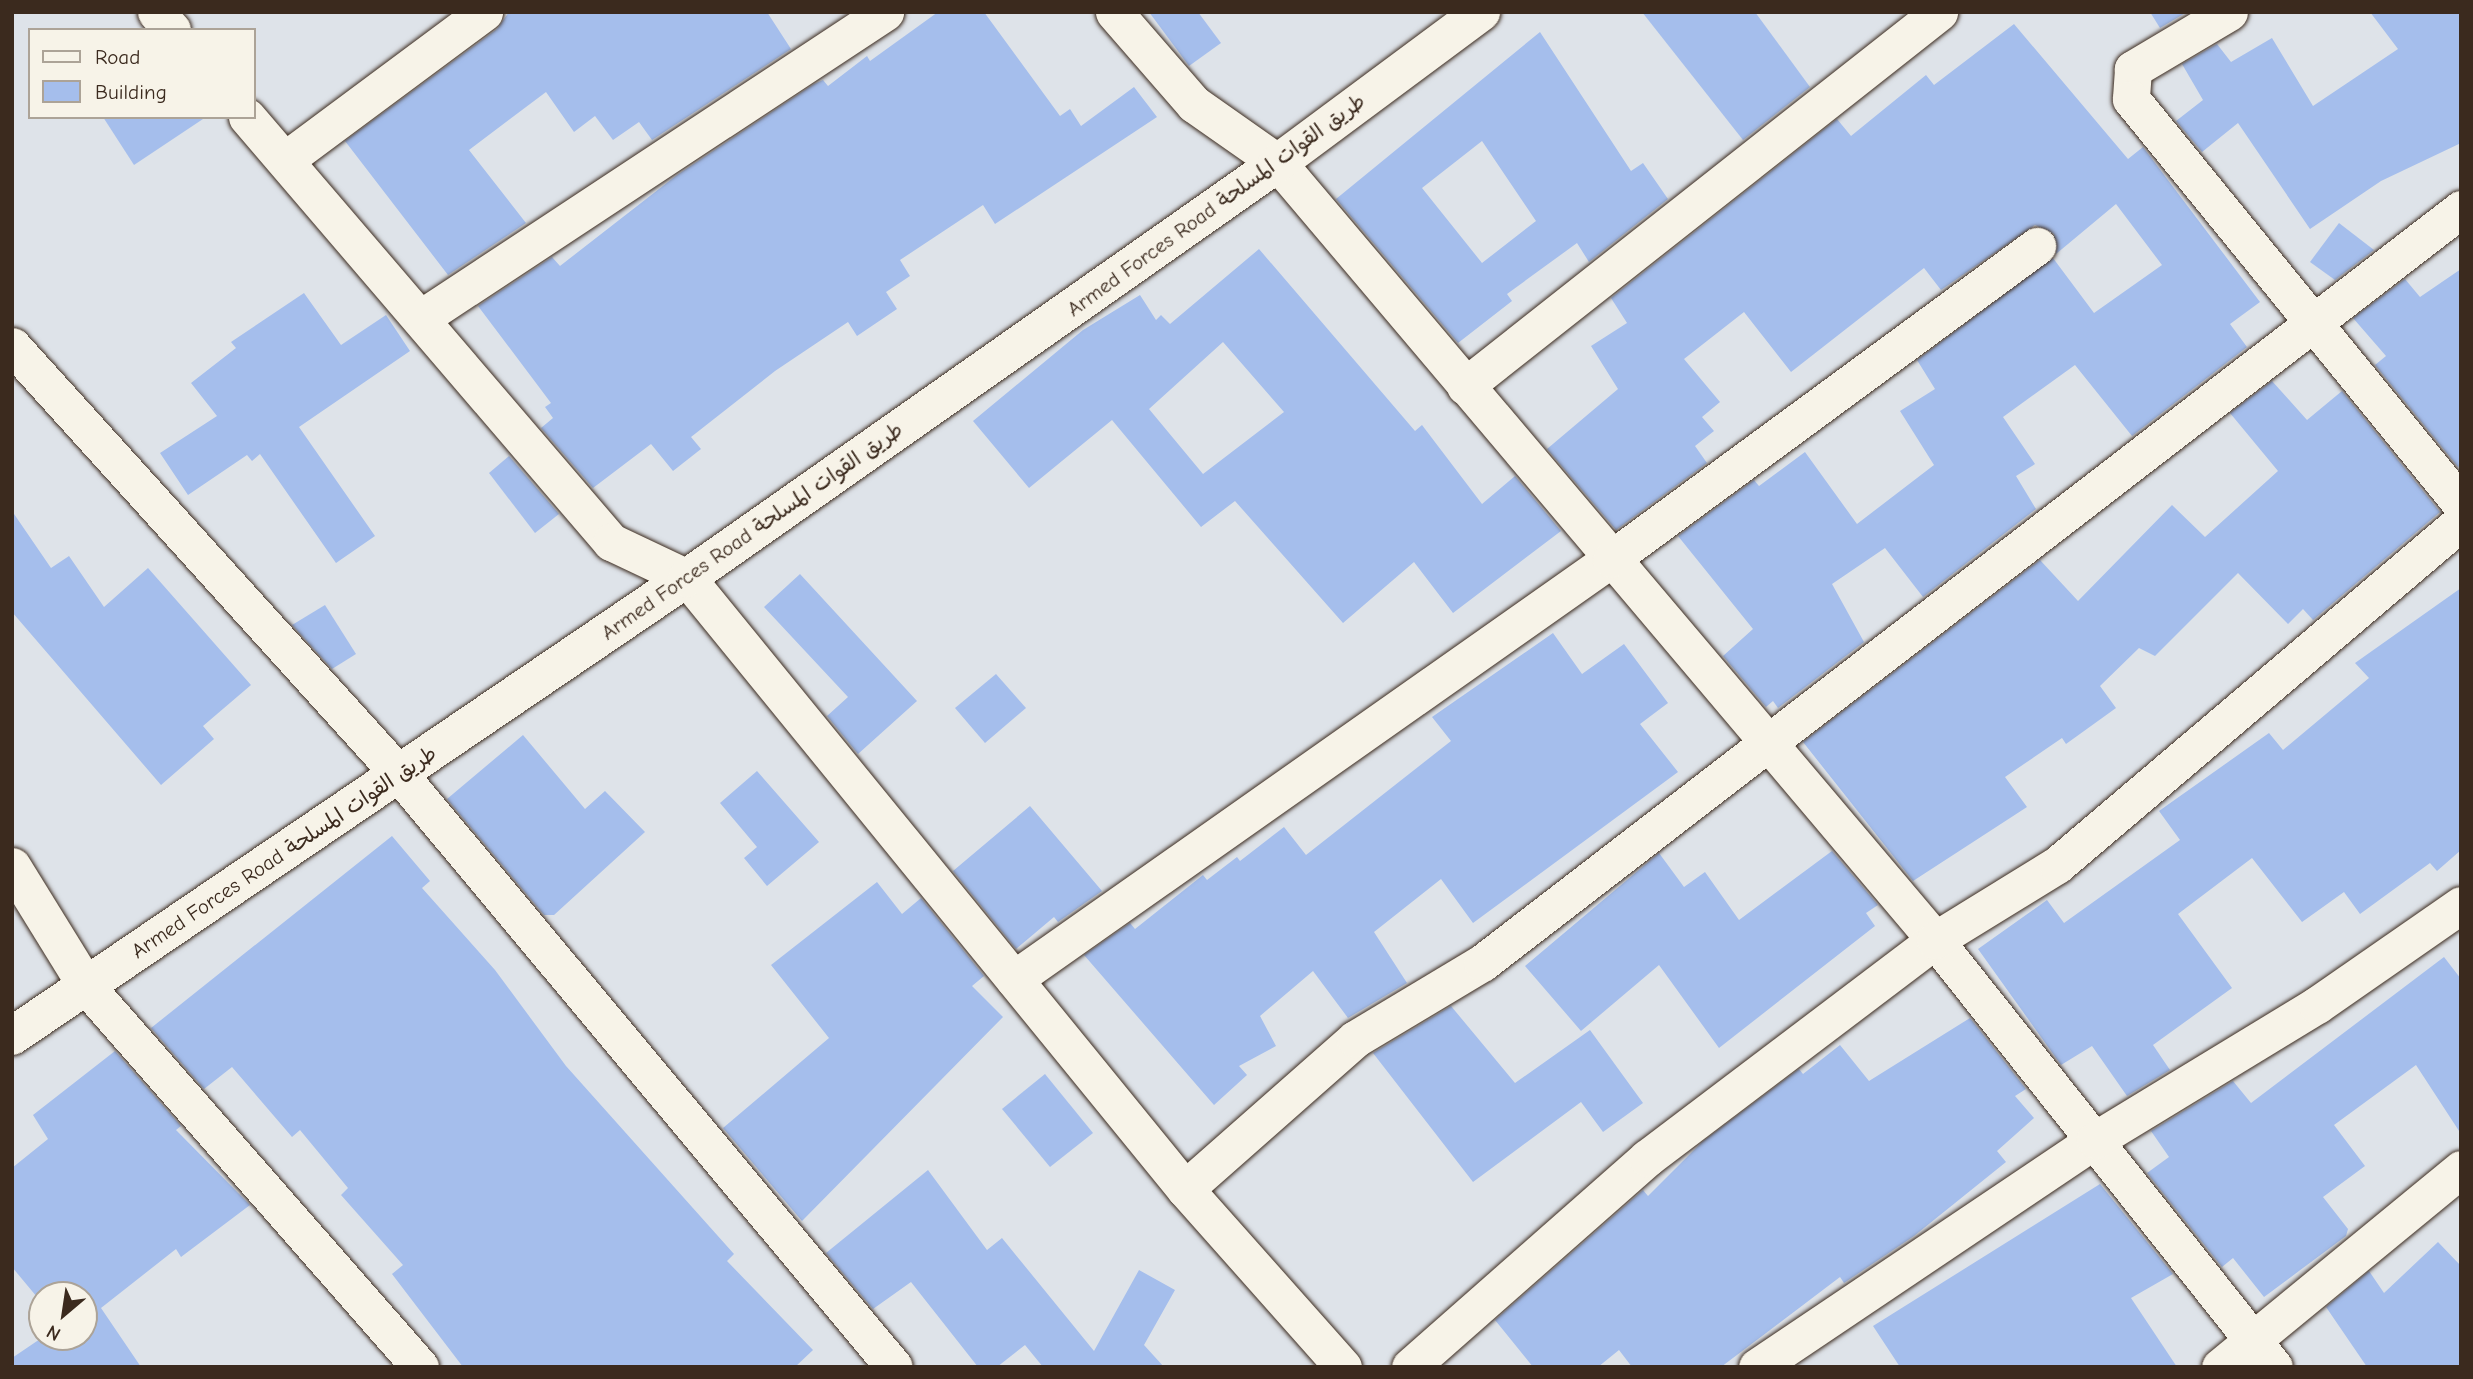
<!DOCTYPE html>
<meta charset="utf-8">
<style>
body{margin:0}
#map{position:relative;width:2473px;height:1379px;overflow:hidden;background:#dee3e9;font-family:"Comic Neue","Playpen Sans Arabic",sans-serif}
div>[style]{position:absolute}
.building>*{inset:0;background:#a5beec}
.roads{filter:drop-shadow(0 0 2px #3b2a1e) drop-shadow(0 0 2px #3b2a1e)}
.minor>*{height:37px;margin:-18.5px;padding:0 18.5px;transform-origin:18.5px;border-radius:18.5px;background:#f7f3e8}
.tertiary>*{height:38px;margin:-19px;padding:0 19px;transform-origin:19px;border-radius:19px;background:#f7f3e8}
span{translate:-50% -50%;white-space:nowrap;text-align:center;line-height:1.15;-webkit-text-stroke:5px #f7f3e8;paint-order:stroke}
.street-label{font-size:21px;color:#3b2a1e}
.frame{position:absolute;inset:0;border:14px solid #3b2a1e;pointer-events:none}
.legend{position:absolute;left:28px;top:28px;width:228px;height:91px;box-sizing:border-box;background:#f7f3e8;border:2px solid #aca397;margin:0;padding:9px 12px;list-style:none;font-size:21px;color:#3b2a1e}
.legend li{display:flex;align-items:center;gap:14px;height:35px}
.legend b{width:35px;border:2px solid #aca397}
.north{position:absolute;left:28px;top:1281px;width:70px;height:70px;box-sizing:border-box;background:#f7f3e8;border:2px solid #aca397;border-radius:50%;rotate:209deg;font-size:19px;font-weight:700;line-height:28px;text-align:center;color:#3b2a1e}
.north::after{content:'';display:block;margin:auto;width:24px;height:32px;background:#3b2a1e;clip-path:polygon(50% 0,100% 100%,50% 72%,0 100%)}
</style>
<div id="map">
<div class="building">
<i style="clip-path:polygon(509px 12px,767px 12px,791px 49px,652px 140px,639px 122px,613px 140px,595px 116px,574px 132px,546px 92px,469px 150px,526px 223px,448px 275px,345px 141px,497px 29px)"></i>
<i style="clip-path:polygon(938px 12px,984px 12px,1060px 116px,1070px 109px,1081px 126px,1134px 87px,1157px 117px,995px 224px,983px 205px,900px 260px,910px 276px,886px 292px,897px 309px,857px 336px,848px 322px,775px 371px,691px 437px,701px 449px,673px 471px,651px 444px,593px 488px,541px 428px,553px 418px,545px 407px,551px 403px,478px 306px,552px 257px,560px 266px,677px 175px,814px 84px,823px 80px,828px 86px,867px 56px,870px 61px)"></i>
<i style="clip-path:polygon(1149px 12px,1198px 12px,1221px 43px,1189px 66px)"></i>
<i style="clip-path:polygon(1642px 12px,1755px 12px,1810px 87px,1743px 140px)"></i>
<i style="clip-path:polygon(2150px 12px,2187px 12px,2160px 28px)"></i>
<i style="clip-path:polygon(2370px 12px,2461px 12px,2461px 143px,2381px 181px,2310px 229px,2238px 123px,2202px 152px,2176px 121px,2203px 100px,2182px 64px,2217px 44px,2231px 62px,2272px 38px,2313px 106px,2398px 49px)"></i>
<i style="clip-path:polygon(2014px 24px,2128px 159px,2143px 147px,2260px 302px,2230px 324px,2247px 347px,2132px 436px,2075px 365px,2003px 417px,2035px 464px,2016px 476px,2036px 509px,1923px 597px,1885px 548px,1832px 584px,1864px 642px,1778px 708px,1773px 701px,1766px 707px,1723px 656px,1753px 629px,1678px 536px,1754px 480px,1759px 486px,1805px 452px,1857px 524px,1934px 465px,1900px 411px,1935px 389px,1917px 360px,2053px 258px,2094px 313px,2162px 265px,2116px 204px,2056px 254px,2054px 234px,2035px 225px,1941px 290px,1924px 268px,1791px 372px,1744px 312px,1684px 359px,1720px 402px,1702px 417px,1714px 431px,1695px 446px,1707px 463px,1616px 530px,1547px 449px,1618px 389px,1591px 346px,1627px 323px,1611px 298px,1837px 119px,1851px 136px,1926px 75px,1934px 85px)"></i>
<i style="clip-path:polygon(evenodd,1540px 32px,1631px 171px,1643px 163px,1668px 199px,1589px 262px,1577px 243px,1507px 294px,1512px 301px,1458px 343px,1336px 199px,1540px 32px,1482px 141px,1536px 221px,1482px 263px,1422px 188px,1482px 141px)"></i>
<i style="clip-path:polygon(103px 117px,206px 117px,134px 165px)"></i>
<i style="clip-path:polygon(2339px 223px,2374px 250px,2335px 280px,2310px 262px)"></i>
<i style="clip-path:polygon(evenodd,1259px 249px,1415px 431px,1422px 425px,1482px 504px,1515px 476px,1561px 531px,1453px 613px,1414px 562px,1343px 623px,1235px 501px,1201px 527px,1112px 420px,1029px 488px,973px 421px,1083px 330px,1140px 295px,1156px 320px,1161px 315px,1170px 324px,1259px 249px,1223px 342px,1284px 412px,1203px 474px,1149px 409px,1223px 342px)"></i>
<i style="clip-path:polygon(2461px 269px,2461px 465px,2458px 467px,2375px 365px,2386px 356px,2353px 318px,2405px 279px,2420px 297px)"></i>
<i style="clip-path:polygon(304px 293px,341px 345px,386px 315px,410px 351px,299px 427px,375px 536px,336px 563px,260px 454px,252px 461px,247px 455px,188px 495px,160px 453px,217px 416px,191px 383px,236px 348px,231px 342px)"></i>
<i style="clip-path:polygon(2272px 381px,2307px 420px,2342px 391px,2440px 512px,2313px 620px,2303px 609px,2288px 624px,2238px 573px,2155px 656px,2139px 648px,2100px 686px,2116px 708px,2066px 744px,2062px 738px,2005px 777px,2027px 807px,1913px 881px,1803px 742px,2040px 560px,2078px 601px,2172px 505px,2205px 537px,2278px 471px,2230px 413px)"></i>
<i style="clip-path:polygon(509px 456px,559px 514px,535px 533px,489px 473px)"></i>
<i style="clip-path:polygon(12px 511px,51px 568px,69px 556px,104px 607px,148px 568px,251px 685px,203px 726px,214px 739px,161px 785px,12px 612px)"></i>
<i style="clip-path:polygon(800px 574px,917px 701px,858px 754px,827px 716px,848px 697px,764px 607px)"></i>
<i style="clip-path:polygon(2461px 588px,2461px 850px,2437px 871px,2430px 863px,2360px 914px,2344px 892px,2302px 922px,2252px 858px,2178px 914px,2232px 988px,2153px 1045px,2170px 1070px,2127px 1096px,2092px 1046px,2061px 1065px,1978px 949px,2047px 900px,2064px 923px,2180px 840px,2159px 811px,2269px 733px,2283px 750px,2369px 678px,2355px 663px)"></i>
<i style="clip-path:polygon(325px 605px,356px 654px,332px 669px,292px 625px)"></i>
<i style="clip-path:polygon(1553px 633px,1582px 674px,1624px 644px,1668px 703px,1640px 724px,1678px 772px,1473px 923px,1441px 879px,1374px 932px,1407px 983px,1348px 1018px,1313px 971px,1260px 1016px,1276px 1046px,1239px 1066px,1247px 1075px,1214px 1105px,1084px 955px,1130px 923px,1135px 929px,1203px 875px,1207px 880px,1237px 857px,1240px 861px,1284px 827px,1306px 855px,1451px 741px,1432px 717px)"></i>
<i style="clip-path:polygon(996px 674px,1026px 708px,985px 743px,955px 708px)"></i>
<i style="clip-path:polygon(523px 735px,585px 809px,605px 791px,645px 832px,554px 915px,544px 915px,447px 799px)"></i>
<i style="clip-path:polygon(757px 771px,819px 842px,767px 886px,744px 858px,757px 847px,720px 803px)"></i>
<i style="clip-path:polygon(1030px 806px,1102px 891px,1058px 922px,1054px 917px,1016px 949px,953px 871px)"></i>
<i style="clip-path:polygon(392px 836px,430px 881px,422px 888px,495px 970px,566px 1066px,734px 1254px,727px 1261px,813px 1350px,795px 1367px,463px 1367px,392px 1274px,403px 1265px,341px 1195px,348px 1188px,300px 1130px,292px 1137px,232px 1067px,204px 1089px,151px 1028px)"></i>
<i style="clip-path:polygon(1832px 851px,1878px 905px,1866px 913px,1875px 926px,1719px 1048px,1659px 965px,1581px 1031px,1525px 966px,1659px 853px,1684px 887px,1705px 872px,1739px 920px)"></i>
<i style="clip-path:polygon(877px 882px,902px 914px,921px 898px,984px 976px,972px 986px,1003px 1017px,802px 1221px,723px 1128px,829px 1038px,771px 965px)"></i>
<i style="clip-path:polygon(2444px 957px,2461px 979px,2461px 1134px,2416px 1065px,2334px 1125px,2365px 1166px,2323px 1197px,2348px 1229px,2346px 1236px,2264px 1297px,2233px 1258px,2222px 1267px,2147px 1173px,2169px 1157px,2151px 1131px,2233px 1081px,2251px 1103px)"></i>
<i style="clip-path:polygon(1451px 1006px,1515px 1083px,1590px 1030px,1643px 1103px,1603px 1132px,1581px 1102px,1473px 1182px,1373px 1053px)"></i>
<i style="clip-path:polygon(1970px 1018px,2026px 1089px,2015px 1096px,2034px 1118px,1997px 1151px,2006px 1162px,1914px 1236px,1844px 1283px,1840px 1277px,1721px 1367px,1632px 1367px,1619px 1350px,1598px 1367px,1533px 1367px,1495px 1320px,1643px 1190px,1648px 1196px,1702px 1142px,1799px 1069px,1803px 1074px,1840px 1045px,1869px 1081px)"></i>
<i style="clip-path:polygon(115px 1051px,181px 1126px,176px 1130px,250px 1205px,181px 1257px,176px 1249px,101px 1308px,141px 1367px,12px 1367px,12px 1358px,43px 1337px,84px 1337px,84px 1295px,42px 1295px,42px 1303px,12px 1267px,12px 1168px,48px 1139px,33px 1115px)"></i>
<i style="clip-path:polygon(1045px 1074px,1093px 1133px,1050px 1167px,1002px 1109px)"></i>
<i style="clip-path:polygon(928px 1170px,987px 1250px,1002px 1238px,1094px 1351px,1139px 1270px,1175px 1290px,1144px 1345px,1164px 1367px,1043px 1367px,1025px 1345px,997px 1367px,978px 1367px,911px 1282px,873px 1309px,826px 1253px)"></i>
<i style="clip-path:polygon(2100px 1184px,2173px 1274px,2131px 1298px,2177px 1367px,1900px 1367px,1873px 1326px)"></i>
<i style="clip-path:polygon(2438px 1242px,2461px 1266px,2461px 1367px,2367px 1367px,2326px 1307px,2369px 1271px,2384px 1293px)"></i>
</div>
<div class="roads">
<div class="minor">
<i style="left:156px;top:12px;width:24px;rotate:48deg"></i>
<i style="left:1114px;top:12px;width:122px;rotate:49deg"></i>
<i style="left:1194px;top:104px;width:103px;rotate:35.1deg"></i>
<i style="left:1278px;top:163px;width:1018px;rotate:49.78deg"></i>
<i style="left:1935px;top:940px;width:545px;rotate:51.55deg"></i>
<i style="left:2229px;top:12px;width:112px;rotate:149.3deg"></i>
<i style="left:2133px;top:69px;width:30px;rotate:94deg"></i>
<i style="left:2131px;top:99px;width:522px;rotate:50.83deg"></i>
<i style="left:247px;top:117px;width:560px;rotate:49.42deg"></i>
<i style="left:611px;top:542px;width:84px;rotate:25.3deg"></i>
<i style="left:687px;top:578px;width:788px;rotate:50.82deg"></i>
<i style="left:1185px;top:1189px;width:238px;rotate:48.4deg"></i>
<i style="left:285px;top:160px;width:248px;rotate:-36.6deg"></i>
<i style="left:421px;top:318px;width:556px;rotate:-33.4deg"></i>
<i style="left:12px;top:346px;width:577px;rotate:47.88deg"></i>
<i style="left:399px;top:774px;width:772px;rotate:50.15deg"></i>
<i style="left:1465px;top:386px;width:604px;rotate:-38.27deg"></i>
<i style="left:12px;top:866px;width:141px;rotate:58.3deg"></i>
<i style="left:86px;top:986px;width:507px;rotate:48.76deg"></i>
<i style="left:1014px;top:979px;width:730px;rotate:-35.13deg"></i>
<i style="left:1611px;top:559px;width:529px;rotate:-36.31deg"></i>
<i style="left:1185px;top:1189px;width:227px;rotate:-41.4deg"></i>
<i style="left:1355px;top:1039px;width:148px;rotate:-30.9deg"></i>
<i style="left:1482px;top:963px;width:1236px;rotate:-37.6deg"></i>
<i style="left:1410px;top:1367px;width:316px;rotate:-41.4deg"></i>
<i style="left:1647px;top:1158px;width:361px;rotate:-37.1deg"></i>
<i style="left:1935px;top:940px;width:143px;rotate:-31.6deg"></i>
<i style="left:2057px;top:865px;width:530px;rotate:-40.33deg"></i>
<i style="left:1757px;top:1367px;width:407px;rotate:-33.9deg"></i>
<i style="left:2095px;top:1140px;width:260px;rotate:-31.3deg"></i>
<i style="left:2317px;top:1005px;width:175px;rotate:-34.8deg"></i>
<i style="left:2220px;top:1367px;width:312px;rotate:-39.4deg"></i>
</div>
<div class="tertiary">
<i style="left:12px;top:1036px;width:816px;rotate:-34.16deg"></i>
<i style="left:687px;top:578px;width:722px;rotate:-35.08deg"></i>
<i style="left:1278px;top:163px;width:253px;rotate:-36.6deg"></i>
</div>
</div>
<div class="street-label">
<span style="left:1216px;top:205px;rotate:-36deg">Armed Forces Road طريق القوات المسلحة</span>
<span style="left:752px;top:531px;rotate:-35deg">Armed Forces Road طريق القوات المسلحة</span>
<span style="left:284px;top:852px;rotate:-34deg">Armed Forces Road طريق القوات المسلحة</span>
</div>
<div class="frame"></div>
<ul class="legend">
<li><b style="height:9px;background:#f7f3e8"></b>Road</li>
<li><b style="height:19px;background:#a5beec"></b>Building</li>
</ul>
<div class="north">N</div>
</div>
